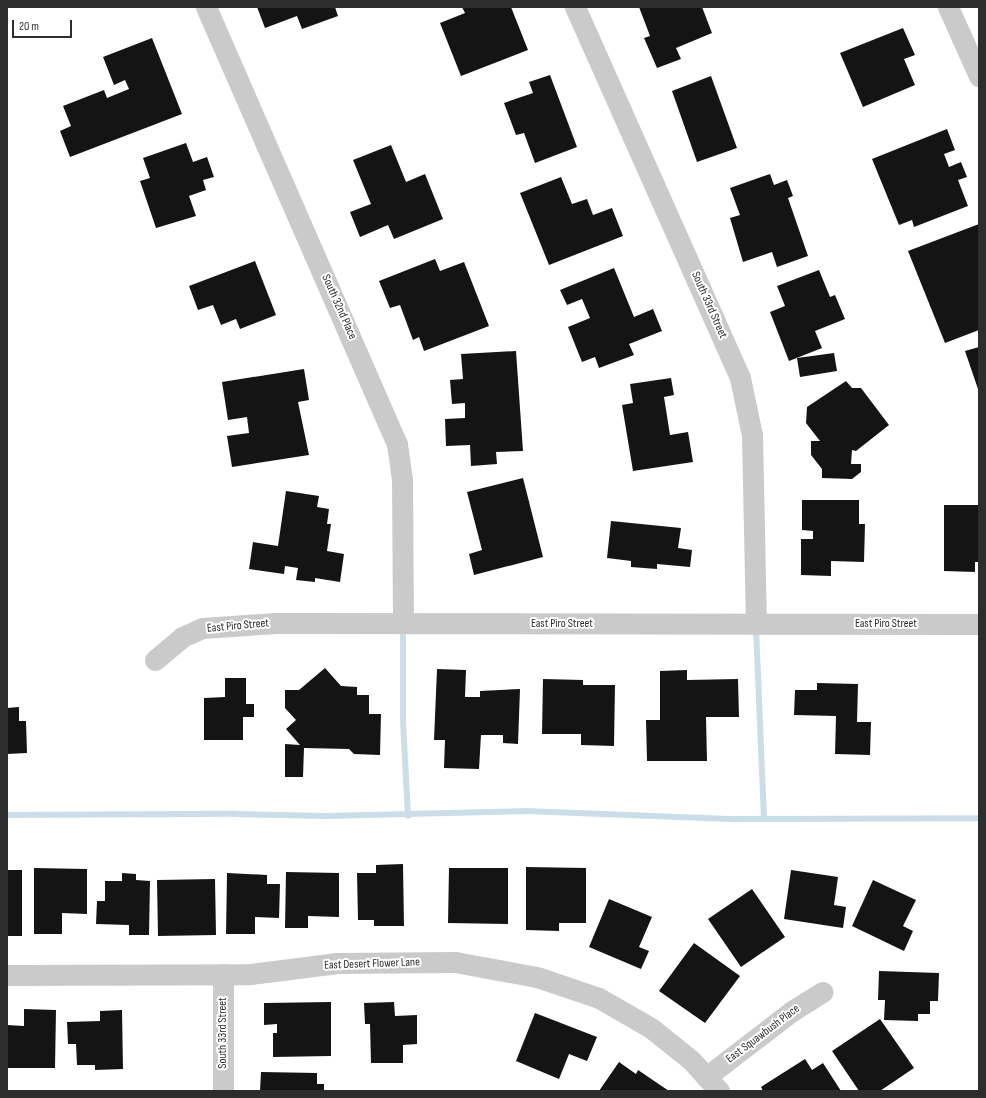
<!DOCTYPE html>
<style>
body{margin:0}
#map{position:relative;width:986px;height:1098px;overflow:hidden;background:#fff;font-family:"Sofia Sans Condensed",sans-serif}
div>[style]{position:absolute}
.stream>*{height:6px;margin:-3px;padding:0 3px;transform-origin:3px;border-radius:3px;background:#cbdde6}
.building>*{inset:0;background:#141414}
.street>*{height:21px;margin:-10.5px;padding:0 10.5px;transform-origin:10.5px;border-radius:10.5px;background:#cacaca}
span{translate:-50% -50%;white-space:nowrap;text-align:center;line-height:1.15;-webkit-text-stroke:4px #fff;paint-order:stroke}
.street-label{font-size:12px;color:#2d2d2d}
.frame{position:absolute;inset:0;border:8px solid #2d2d2d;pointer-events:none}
.scale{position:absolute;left:12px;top:20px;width:60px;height:18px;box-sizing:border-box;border:2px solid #2d2d2d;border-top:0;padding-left:5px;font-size:12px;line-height:14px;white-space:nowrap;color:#2d2d2d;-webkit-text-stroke:3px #fff;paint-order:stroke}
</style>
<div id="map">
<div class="stream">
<i style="left:403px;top:626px;width:95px;rotate:90deg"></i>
<i style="left:403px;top:721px;width:95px;rotate:87deg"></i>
<i style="left:756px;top:628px;width:191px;rotate:87.6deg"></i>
<i style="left:7px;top:815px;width:228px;rotate:-0.3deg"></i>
<i style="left:235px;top:814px;width:92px;rotate:1.2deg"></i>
<i style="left:327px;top:816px;width:198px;rotate:-1.4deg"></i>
<i style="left:525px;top:811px;width:212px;rotate:2.2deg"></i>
<i style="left:737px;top:819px;width:242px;rotate:-0.2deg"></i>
</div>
<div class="building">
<i style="clip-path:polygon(257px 7px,335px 7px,338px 16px,302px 29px,297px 16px,265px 28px)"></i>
<i style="clip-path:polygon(462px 7px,511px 7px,528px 50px,461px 76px,440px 23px,465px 13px)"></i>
<i style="clip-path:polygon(639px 7px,702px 7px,712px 33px,676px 48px,681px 59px,657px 68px,644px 38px,650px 36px)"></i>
<i style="clip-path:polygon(903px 28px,915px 55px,904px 59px,915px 85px,863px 107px,840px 53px)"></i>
<i style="clip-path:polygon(152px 38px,182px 114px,70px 157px,60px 131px,71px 126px,63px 106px,104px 90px,107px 98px,129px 89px,125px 80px,114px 85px,103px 57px)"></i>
<i style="clip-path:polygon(550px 75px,577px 147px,535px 163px,524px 133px,516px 135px,504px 103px,533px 93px,529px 82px)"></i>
<i style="clip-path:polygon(711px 76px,737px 148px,697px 162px,672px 91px)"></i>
<i style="clip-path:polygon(947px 129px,955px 150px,944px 154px,949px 167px,961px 162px,967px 177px,958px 180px,968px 206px,914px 227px,912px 220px,899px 225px,872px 159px)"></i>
<i style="clip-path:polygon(186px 143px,193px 162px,207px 157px,214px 177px,203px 180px,206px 190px,189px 196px,196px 216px,156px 228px,140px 181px,150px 178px,143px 158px)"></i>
<i style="clip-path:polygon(391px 145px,406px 182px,425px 174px,443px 219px,394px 239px,388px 225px,360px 237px,350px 212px,371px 204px,353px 160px)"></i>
<i style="clip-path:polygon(770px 174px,774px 185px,787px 180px,793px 196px,788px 198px,808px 256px,777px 267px,772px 252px,743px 262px,730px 218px,740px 215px,730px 188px)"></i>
<i style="clip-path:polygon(561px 177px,572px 204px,587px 199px,593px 215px,612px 208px,623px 236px,549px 265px,520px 193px)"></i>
<i style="clip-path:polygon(979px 224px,979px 330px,945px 343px,908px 251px)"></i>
<i style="clip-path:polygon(435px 259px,440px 271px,464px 262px,489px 326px,424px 351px,419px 337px,413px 340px,400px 305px,390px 308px,379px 281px)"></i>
<i style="clip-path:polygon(255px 261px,276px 315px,240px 329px,236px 319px,221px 325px,213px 305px,198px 310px,189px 286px)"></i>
<i style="clip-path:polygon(614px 268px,634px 317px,653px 309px,662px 331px,629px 344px,634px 355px,599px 368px,595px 357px,582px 362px,568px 327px,590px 318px,582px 299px,567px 305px,560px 290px)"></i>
<i style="clip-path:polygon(819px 270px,830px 297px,835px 295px,845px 319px,815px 331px,822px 348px,789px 361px,770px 312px,785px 306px,777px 286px)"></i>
<i style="clip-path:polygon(979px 347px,979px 392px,965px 351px)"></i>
<i style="clip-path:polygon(516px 351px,523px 451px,496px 452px,497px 464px,471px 466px,470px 445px,446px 446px,445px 419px,465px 418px,465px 403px,452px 404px,450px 380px,463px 379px,461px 354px)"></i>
<i style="clip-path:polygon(834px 353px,837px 371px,800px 377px,797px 358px)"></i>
<i style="clip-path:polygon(304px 369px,309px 400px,298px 402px,309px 455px,232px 467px,227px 436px,249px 433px,247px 417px,228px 420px,222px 382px)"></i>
<i style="clip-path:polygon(671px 378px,674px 395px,664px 397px,670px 435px,688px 432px,693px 462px,633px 471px,622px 405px,633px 403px,630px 384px)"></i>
<i style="clip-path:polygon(846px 381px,852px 388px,861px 388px,889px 425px,856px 451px,852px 450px,851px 464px,861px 464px,861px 472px,852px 479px,822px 478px,822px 469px,811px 455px,811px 441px,820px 441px,806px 423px,807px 407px)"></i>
<i style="clip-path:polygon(523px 478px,543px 557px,474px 575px,469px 554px,482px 550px,467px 492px)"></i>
<i style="clip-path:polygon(286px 491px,319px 496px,317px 507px,329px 509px,327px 524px,331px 524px,327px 551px,344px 554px,340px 582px,315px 578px,315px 582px,296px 580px,298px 568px,285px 566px,284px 574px,249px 569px,253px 542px,278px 546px)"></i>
<i style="clip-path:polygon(802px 500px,859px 500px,859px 524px,865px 524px,864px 562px,831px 561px,831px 576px,801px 575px,801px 539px,813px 539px,813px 531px,802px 530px)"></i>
<i style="clip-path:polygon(944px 505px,979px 505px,979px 562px,975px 562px,975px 572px,944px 571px)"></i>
<i style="clip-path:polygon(611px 521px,681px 528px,678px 548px,692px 550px,690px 567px,657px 564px,657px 569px,631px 567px,631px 561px,607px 558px)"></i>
<i style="clip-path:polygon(325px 668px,341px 686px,357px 687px,357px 695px,369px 695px,369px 714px,381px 714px,380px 755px,354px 754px,349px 749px,304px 748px,303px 777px,285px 777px,285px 744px,300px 745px,286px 729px,296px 720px,285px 708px,285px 690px,299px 690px)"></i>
<i style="clip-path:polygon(437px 669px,466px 670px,465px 697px,480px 697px,480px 691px,520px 689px,518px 744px,503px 743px,503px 735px,481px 735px,479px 769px,444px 768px,445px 740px,434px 740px)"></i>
<i style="clip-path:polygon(687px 670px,687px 680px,738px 679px,739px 717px,706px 717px,707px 761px,647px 761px,646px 720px,660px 720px,660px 671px)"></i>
<i style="clip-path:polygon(225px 678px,246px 678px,246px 704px,254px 704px,254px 717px,243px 717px,243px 740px,204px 740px,204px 698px,225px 697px)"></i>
<i style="clip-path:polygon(543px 679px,583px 680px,583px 685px,615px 685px,614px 746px,581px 745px,581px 734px,542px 734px)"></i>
<i style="clip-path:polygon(817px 683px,858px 684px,857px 722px,871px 722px,870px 755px,835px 754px,836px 716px,794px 715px,795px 690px,817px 690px)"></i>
<i style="clip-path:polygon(19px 707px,19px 721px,26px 721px,27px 753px,7px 754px,7px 708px)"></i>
<i style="clip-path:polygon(403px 864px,404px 926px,374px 926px,374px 920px,358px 920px,357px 873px,376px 873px,376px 865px)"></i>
<i style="clip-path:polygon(526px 867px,586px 868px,586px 923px,559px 923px,559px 931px,526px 930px)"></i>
<i style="clip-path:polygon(34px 868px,87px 869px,87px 914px,62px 913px,62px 934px,34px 934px)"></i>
<i style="clip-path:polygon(449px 868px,508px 868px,508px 924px,448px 923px)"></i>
<i style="clip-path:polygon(7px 870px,22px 870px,22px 936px,7px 936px)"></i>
<i style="clip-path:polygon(791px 870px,838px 877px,834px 905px,846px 907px,843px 928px,784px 919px)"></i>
<i style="clip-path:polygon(286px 872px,339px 873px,339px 917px,308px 916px,308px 928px,285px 928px)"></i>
<i style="clip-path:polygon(122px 873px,136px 874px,136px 880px,150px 881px,149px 935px,129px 935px,129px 925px,96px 924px,97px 901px,105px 901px,105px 881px,122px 881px)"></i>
<i style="clip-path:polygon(227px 873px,267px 875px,267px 884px,280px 884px,279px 918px,255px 917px,255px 934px,226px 934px)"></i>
<i style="clip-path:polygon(215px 879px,216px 935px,158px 936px,157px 880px)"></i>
<i style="clip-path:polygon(873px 880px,916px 900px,903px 926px,913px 931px,904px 951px,852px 926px)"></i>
<i style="clip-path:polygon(752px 889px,785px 937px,741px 967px,708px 919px)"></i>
<i style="clip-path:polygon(609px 899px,652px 917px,639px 947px,649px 951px,641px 969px,589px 947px)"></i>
<i style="clip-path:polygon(694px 943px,740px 976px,705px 1023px,659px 991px)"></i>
<i style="clip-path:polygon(879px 971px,939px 973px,938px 1001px,930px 1001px,930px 1014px,918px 1014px,918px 1021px,884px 1020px,885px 1000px,878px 1000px)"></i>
<i style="clip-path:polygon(331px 1002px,331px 1056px,273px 1057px,273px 1033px,277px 1033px,277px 1024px,264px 1025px,264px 1003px)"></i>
<i style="clip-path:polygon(394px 1002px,395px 1016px,417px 1015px,417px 1044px,403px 1045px,403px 1063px,371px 1063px,370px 1024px,365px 1024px,364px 1003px)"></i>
<i style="clip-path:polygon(24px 1009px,56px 1010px,55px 1068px,7px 1068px,7px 1025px,24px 1026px)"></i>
<i style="clip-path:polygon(122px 1010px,123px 1069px,95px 1070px,95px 1065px,77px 1065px,76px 1044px,68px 1044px,67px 1022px,100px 1021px,100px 1011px)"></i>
<i style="clip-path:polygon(535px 1013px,597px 1037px,587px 1061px,569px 1054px,559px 1079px,516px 1061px)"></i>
<i style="clip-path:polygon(880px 1019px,914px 1068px,880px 1091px,859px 1091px,832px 1051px)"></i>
<i style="clip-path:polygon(805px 1059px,812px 1070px,823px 1063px,841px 1091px,763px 1091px,761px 1087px)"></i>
<i style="clip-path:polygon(619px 1062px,636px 1074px,638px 1070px,669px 1091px,599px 1091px)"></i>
<i style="clip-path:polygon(261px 1072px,317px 1073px,317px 1084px,324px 1084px,324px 1091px,260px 1091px)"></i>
</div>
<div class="street">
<i style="left:206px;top:7px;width:477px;rotate:66.4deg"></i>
<i style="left:397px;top:444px;width:36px;rotate:82deg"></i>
<i style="left:402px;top:480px;width:143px;rotate:89.6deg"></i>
<i style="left:575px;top:7px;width:406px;rotate:66deg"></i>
<i style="left:740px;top:378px;width:58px;rotate:78.1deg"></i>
<i style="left:752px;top:435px;width:189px;rotate:88.8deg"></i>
<i style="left:948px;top:7px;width:76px;rotate:65.8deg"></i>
<i style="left:155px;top:660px;width:35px;rotate:-40deg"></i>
<i style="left:182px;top:637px;width:22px;rotate:-24deg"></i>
<i style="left:202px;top:628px;width:74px;rotate:-3.9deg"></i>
<i style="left:276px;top:623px;width:703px;rotate:0.08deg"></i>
<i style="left:7px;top:975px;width:243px;rotate:-0.2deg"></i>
<i style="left:250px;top:974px;width:88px;rotate:-7.2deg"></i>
<i style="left:337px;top:963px;width:118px;rotate:-0.5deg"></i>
<i style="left:455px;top:962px;width:83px;rotate:10.4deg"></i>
<i style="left:537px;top:977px;width:65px;rotate:18.7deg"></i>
<i style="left:599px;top:998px;width:60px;rotate:30deg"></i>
<i style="left:651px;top:1028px;width:51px;rotate:38.7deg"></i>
<i style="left:691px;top:1060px;width:42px;rotate:47.9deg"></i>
<i style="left:706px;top:1077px;width:108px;rotate:-37.5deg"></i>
<i style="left:792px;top:1011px;width:36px;rotate:-32deg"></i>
<i style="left:223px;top:1091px;width:117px;rotate:-90deg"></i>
</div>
<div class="street-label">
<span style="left:709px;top:305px;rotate:66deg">South 33rd Street</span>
<span style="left:339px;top:307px;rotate:66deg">South 32nd Place</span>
<span style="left:562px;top:624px">East Piro Street</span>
<span style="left:886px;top:624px">East Piro Street</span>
<span style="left:238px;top:626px;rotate:-5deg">East Piro Street</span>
<span style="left:372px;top:964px;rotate:-2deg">East Desert Flower Lane</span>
<span style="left:223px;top:1033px;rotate:-90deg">South 33rd Street</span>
<span style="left:763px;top:1034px;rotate:-37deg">East Squawbush Place</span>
</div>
<div class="frame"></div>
<div class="scale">20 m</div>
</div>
